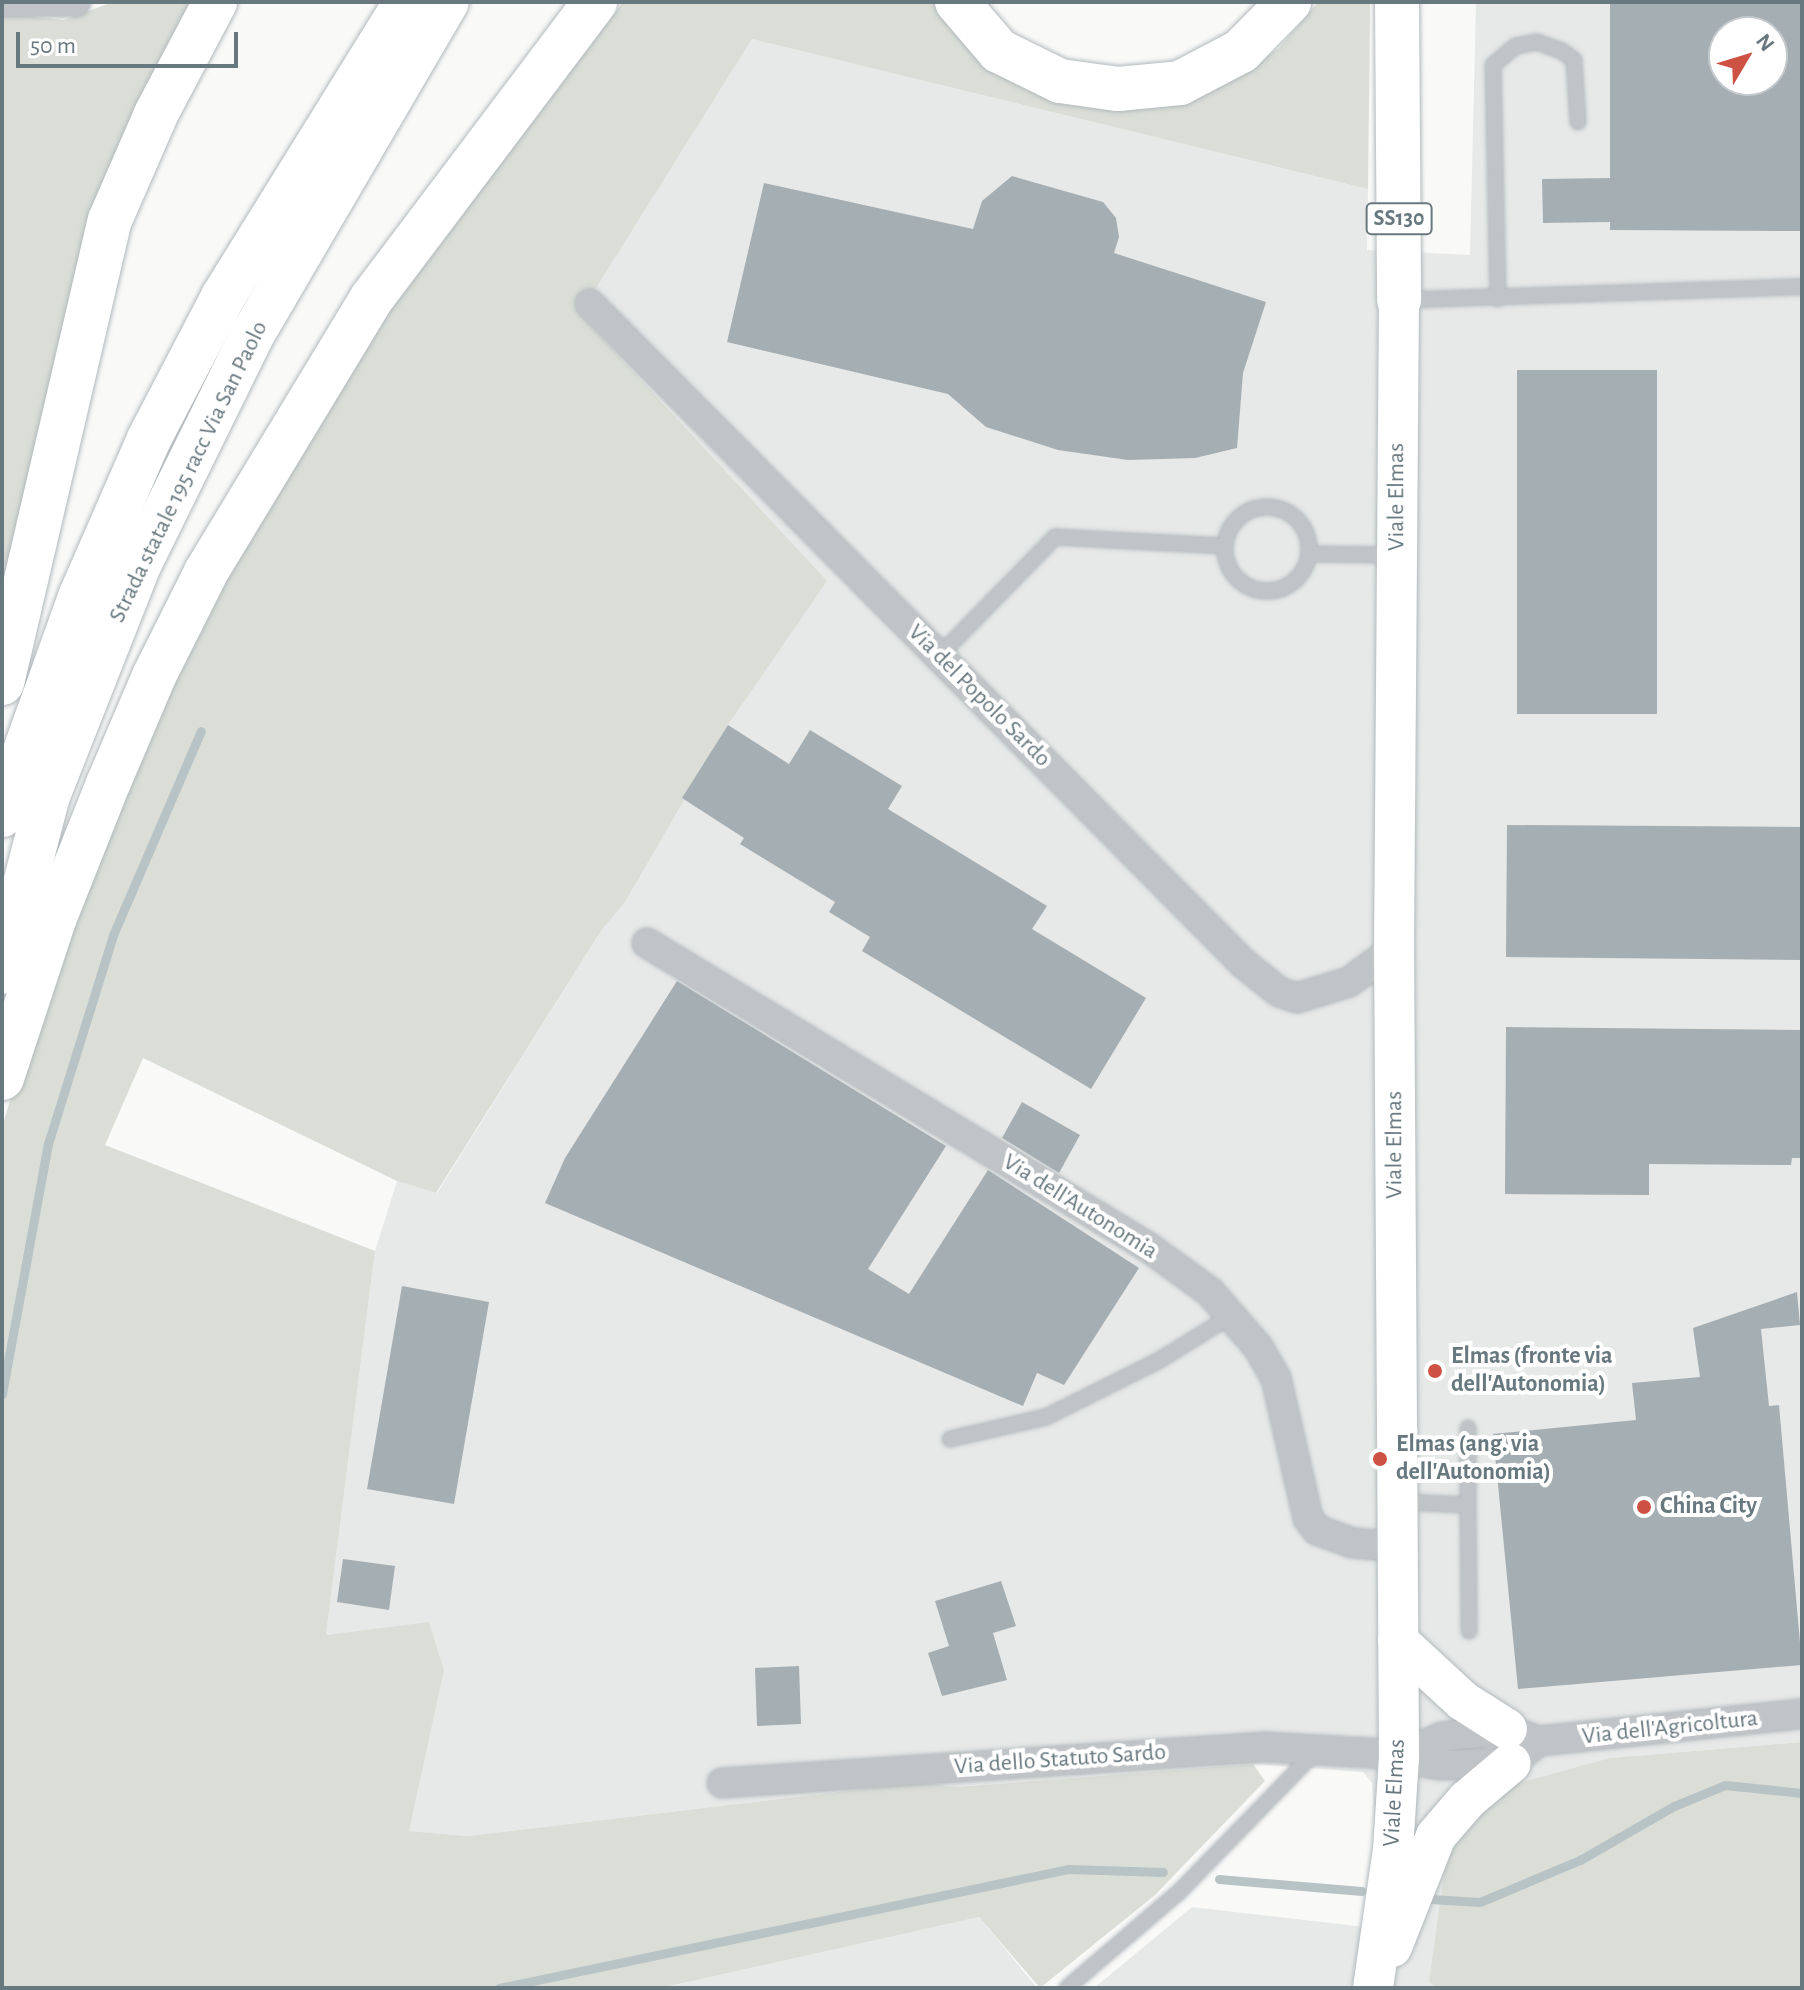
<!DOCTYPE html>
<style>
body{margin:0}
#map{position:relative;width:1804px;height:1990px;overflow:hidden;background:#f9f9f8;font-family:"Alegreya Sans",sans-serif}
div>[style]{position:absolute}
.built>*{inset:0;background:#e7e9e8}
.green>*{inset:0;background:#daded7}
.stream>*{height:9px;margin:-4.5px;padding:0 4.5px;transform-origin:4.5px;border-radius:4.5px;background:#b8c3c6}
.building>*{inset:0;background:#a5aeb2}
.roads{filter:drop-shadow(0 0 2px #b2b9bc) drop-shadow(0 0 2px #b2b9bc)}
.service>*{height:14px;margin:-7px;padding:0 7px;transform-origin:7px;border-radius:7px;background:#c0c4c7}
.service>.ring{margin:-7px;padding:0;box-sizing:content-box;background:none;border:14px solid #c0c4c7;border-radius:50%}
.minor>*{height:28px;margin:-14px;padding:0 14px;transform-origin:14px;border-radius:14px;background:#c0c4c7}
.secondary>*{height:40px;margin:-20px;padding:0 20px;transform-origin:20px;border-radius:20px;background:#fff}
.trunk>*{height:44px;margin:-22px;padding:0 22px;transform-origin:22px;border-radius:22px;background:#fff}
.dots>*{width:22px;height:22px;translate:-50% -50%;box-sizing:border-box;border:4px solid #fff;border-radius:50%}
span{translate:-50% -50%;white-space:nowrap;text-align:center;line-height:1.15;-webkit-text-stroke:8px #fff;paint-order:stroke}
.shield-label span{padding:2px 6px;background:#fff;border:2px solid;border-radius:6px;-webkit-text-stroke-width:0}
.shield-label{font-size:22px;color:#68787f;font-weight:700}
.street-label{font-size:24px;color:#68787f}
.poi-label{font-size:24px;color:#68787f;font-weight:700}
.left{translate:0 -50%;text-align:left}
.frame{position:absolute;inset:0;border:4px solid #68787f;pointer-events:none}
.north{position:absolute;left:1708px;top:16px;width:80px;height:80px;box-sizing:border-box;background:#fff;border:2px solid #c3c9cc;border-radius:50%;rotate:52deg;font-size:22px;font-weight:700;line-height:32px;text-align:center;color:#68787f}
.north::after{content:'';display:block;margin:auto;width:28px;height:36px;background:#cd5244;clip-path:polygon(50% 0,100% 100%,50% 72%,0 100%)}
.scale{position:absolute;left:16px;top:32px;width:222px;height:36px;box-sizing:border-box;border:4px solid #68787f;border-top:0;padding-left:10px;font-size:24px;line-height:28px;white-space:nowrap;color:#68787f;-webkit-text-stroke:6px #fff;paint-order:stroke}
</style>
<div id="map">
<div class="built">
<i style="clip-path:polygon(evenodd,1476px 2px,1802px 2px,1802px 1742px,1610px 1758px,1429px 1982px,1436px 1988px,1094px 1988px,1192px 1907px,1365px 1927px,1375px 1827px,1372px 1783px,1363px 1772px,1253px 1764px,955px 1787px,922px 1782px,467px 1836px,408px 1831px,444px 1670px,429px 1623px,326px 1635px,375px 1251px,397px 1181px,437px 1193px,601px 931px,625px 902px,728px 725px,826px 581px,580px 314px,752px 39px,1368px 189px,1367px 250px,1470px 255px,1476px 2px,1724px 32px,1772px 32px,1772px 80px,1724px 80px,1724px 32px)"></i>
<i style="clip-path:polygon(979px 1917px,1037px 1988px,661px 1988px,693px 1981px)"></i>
</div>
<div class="green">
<i style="clip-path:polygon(113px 2px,191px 2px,144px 90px,109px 184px,2px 625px,2px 13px,64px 20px)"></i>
<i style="clip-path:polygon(623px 2px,942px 2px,976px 44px,1177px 100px,1220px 87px,1279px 48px,1318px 2px,1370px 2px,1368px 189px,752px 39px,580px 314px,827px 581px,728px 725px,625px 902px,601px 931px,436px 1193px,397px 1181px,143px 1058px,105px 1145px,375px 1251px,326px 1635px,429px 1622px,444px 1670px,409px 1831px,467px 1836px,922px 1782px,956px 1787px,1253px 1764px,1265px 1781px,1155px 1895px,1040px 1988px,979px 1917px,661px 1988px,2px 1988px,2px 1127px,34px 1021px,168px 680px,358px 353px)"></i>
<i style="clip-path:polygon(1802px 1742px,1802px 1988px,1436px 1988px,1429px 1982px,1446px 1860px,1471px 1820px,1512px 1785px,1610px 1758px)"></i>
</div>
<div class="stream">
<i style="left:2px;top:1394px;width:254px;rotate:-79.6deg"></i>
<i style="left:48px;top:1144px;width:219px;rotate:-72.7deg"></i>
<i style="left:113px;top:935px;width:222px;rotate:-66.7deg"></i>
<i style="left:1219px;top:1879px;width:143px;rotate:4.8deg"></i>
<i style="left:1430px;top:1899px;width:50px;rotate:3.4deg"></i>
<i style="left:1480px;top:1902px;width:108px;rotate:-22.8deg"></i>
<i style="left:1580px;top:1860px;width:108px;rotate:-29.9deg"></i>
<i style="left:1674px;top:1806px;width:55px;rotate:-22.4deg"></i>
<i style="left:1725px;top:1785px;width:77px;rotate:5.9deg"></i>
<i style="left:499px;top:1988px;width:581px;rotate:-11.81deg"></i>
<i style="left:1068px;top:1869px;width:95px;rotate:1.8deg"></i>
</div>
<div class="building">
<i style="clip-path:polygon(evenodd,1610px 2px,1802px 2px,1802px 231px,1610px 230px,1610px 222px,1543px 223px,1542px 179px,1610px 178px,1610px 2px,1724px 32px,1772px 32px,1772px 80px,1724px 80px,1724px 32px)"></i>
<i style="clip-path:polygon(1012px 176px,1103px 202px,1116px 218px,1119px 237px,1114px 253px,1266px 302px,1243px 373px,1237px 448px,1195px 458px,1128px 460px,1058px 450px,986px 427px,948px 394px,727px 342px,764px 183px,973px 229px,982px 201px)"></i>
<i style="clip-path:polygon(1517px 370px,1657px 370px,1657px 714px,1517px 714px)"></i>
<i style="clip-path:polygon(728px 725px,789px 764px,810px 730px,902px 786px,888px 809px,1047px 906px,1032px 929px,1146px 998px,1091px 1089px,862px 951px,870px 937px,829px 912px,835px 902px,740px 844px,744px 838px,682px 798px)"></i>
<i style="clip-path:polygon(1507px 825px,1802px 827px,1802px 960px,1506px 957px)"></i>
<i style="clip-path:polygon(677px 981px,946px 1146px,868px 1269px,909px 1294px,988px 1170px,1139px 1268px,1064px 1385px,1037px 1373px,1023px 1406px,545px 1203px,565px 1158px)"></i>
<i style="clip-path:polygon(1506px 1027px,1802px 1030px,1802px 1158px,1792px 1158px,1791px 1165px,1649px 1164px,1649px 1195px,1505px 1194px)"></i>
<i style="clip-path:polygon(1022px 1102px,1080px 1135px,1059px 1173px,1002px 1138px)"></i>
<i style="clip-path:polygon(402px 1286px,489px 1302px,454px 1504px,367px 1489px)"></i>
<i style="clip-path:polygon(1797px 1292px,1800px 1325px,1761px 1329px,1769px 1406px,1779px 1405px,1802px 1665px,1518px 1689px,1493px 1434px,1636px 1420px,1632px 1383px,1700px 1377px,1693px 1328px)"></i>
<i style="clip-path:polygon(343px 1559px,395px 1566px,389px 1610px,337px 1602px)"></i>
<i style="clip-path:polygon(1001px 1581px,1016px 1626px,993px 1633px,1007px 1680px,942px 1696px,928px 1653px,949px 1646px,935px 1601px)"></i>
<i style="clip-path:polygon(799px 1666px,801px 1724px,757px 1726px,755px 1668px)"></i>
</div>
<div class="roads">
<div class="service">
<i style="left:1498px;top:299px;width:234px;rotate:-91.2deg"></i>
<i style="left:1493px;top:65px;width:30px;rotate:-40deg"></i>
<i style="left:1516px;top:46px;width:21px;rotate:-11deg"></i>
<i style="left:1537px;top:42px;width:27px;rotate:20deg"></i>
<i style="left:1562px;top:51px;width:15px;rotate:37deg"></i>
<i style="left:1574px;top:60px;width:62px;rotate:86.3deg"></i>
<i style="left:1403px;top:300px;width:399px;rotate:-1.9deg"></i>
<i class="ring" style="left:1225px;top:507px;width:70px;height:70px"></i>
<i style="left:1309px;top:554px;width:84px;rotate:0.7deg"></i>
<i style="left:939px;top:656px;width:166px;rotate:-45.7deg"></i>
<i style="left:1055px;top:537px;width:170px;rotate:3deg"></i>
<i style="left:950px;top:1439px;width:98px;rotate:-12.9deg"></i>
<i style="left:1046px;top:1417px;width:125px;rotate:-26.6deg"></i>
<i style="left:1158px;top:1361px;width:86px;rotate:-31.7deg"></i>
<i style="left:1402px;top:1502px;width:66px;rotate:2.6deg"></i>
<i style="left:1468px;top:1505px;width:77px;rotate:-90deg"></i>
<i style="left:1468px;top:1505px;width:126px;rotate:89.5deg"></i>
<i style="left:1067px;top:1988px;width:146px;rotate:-40.6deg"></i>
<i style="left:1178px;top:1893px;width:198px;rotate:-45.8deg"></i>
</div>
<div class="minor">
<i style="left:4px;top:2px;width:72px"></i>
<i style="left:590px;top:304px;width:928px;rotate:45.26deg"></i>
<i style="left:1243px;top:963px;width:46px;rotate:38.9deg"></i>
<i style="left:1279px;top:992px;width:19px;rotate:18deg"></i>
<i style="left:1297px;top:998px;width:54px;rotate:-17.1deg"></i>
<i style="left:1349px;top:982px;width:56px;rotate:-36.3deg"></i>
<i style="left:647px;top:943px;width:586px;rotate:31.25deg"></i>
<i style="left:1148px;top:1247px;width:77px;rotate:36deg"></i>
<i style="left:1210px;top:1292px;width:73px;rotate:48.9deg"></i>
<i style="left:1258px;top:1347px;width:36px;rotate:60deg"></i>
<i style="left:1276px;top:1378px;width:144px;rotate:77.1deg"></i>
<i style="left:1308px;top:1518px;width:15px;rotate:53deg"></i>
<i style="left:1317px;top:1530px;width:38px;rotate:20deg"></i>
<i style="left:1353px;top:1543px;width:45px;rotate:5.1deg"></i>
<i style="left:1399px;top:1756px;width:47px;rotate:-23.8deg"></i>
<i style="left:1442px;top:1737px;width:65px;rotate:-7deg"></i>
<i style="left:1507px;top:1729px;width:34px;rotate:21deg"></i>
<i style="left:1539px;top:1741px;width:264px;rotate:-5.9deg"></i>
<i style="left:722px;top:1783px;width:544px;rotate:-3.79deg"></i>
<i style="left:1265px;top:1747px;width:106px;rotate:3.2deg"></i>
<i style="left:1371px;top:1753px;width:70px;rotate:9.9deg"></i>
<i style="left:1440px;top:1765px;width:71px;rotate:-1.6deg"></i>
<i style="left:1511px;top:1763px;width:36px;rotate:-38deg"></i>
</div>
<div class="secondary">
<i style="left:1398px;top:1641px;width:88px;rotate:42.7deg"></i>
<i style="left:1463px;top:1701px;width:52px;rotate:32.5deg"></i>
<i style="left:1392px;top:1947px;width:119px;rotate:-68.4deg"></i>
<i style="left:1436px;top:1836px;width:48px;rotate:-49.3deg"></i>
<i style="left:1467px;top:1800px;width:57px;rotate:-40.1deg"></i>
<i style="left:1373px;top:1988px;width:139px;rotate:-81.8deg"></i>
<i style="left:1393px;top:1850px;width:94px;rotate:-86.3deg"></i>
<i style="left:1399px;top:1756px;width:807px;rotate:-90.35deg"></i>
<i style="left:1394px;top:949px;width:649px;rotate:-89.56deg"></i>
</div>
<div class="trunk">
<i style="left:957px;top:2px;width:65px;rotate:49.4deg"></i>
<i style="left:999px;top:51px;width:68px;rotate:26.2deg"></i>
<i style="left:1060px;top:81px;width:59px;rotate:7.9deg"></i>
<i style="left:1118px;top:89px;width:62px;rotate:-5.5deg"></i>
<i style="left:1180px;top:83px;width:69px;rotate:-27.7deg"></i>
<i style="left:1241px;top:51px;width:69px;rotate:-45.6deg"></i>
<i style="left:1397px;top:2px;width:298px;rotate:89.6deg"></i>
<i style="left:2px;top:683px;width:475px;rotate:-76.9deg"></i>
<i style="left:110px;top:220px;width:116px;rotate:-66.5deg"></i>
<i style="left:156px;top:114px;width:127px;rotate:-62.2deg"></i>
<i style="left:2px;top:815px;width:232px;rotate:-70.3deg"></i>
<i style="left:80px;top:597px;width:172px;rotate:-66.4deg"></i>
<i style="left:149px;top:439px;width:160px;rotate:-62.5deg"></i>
<i style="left:223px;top:297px;width:347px;rotate:-58.2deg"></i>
<i style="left:2px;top:972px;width:182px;rotate:-75.4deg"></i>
<i style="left:48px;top:796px;width:251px;rotate:-68.5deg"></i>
<i style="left:140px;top:563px;width:252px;rotate:-63.8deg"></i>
<i style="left:251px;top:337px;width:388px;rotate:-59.7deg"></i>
<i style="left:2px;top:1078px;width:169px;rotate:-71.8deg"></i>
<i style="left:55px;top:917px;width:143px;rotate:-68.3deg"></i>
<i style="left:108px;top:784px;width:117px;rotate:-66.9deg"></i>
<i style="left:154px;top:676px;width:116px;rotate:-63.4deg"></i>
<i style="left:206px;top:572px;width:320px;rotate:-58.8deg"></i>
<i style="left:372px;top:298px;width:371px;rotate:-53deg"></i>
</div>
</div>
<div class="dots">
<i style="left:1435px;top:1371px;background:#cd5244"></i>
<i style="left:1380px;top:1459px;background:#cd5244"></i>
<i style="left:1644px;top:1507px;background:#cd5244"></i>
</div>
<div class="shield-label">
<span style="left:1399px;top:219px">SS130</span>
</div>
<div class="street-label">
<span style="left:189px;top:472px;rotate:-64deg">Strada statale 195 racc Via San Paolo</span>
<span style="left:1397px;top:497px;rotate:-90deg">Viale Elmas</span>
<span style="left:979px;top:696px;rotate:45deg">Via del Popolo Sardo</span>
<span style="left:1395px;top:1145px;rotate:-90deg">Viale Elmas</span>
<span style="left:1080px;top:1207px;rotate:32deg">Via dell'Autonomia</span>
<span style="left:1670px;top:1728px;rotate:-6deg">Via dell'Agricoltura</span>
<span style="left:1060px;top:1760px;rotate:-4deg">Via dello Statuto Sardo</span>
<span style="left:1395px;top:1793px;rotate:-87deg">Viale Elmas</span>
</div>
<div class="poi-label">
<span class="left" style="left:1451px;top:1371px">Elmas (fronte via<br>dell'Autonomia)</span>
<span class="left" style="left:1396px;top:1459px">Elmas (ang. via<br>dell'Autonomia)</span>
<span class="left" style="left:1660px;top:1507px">China City</span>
</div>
<div class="frame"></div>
<div class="north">N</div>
<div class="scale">50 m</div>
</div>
